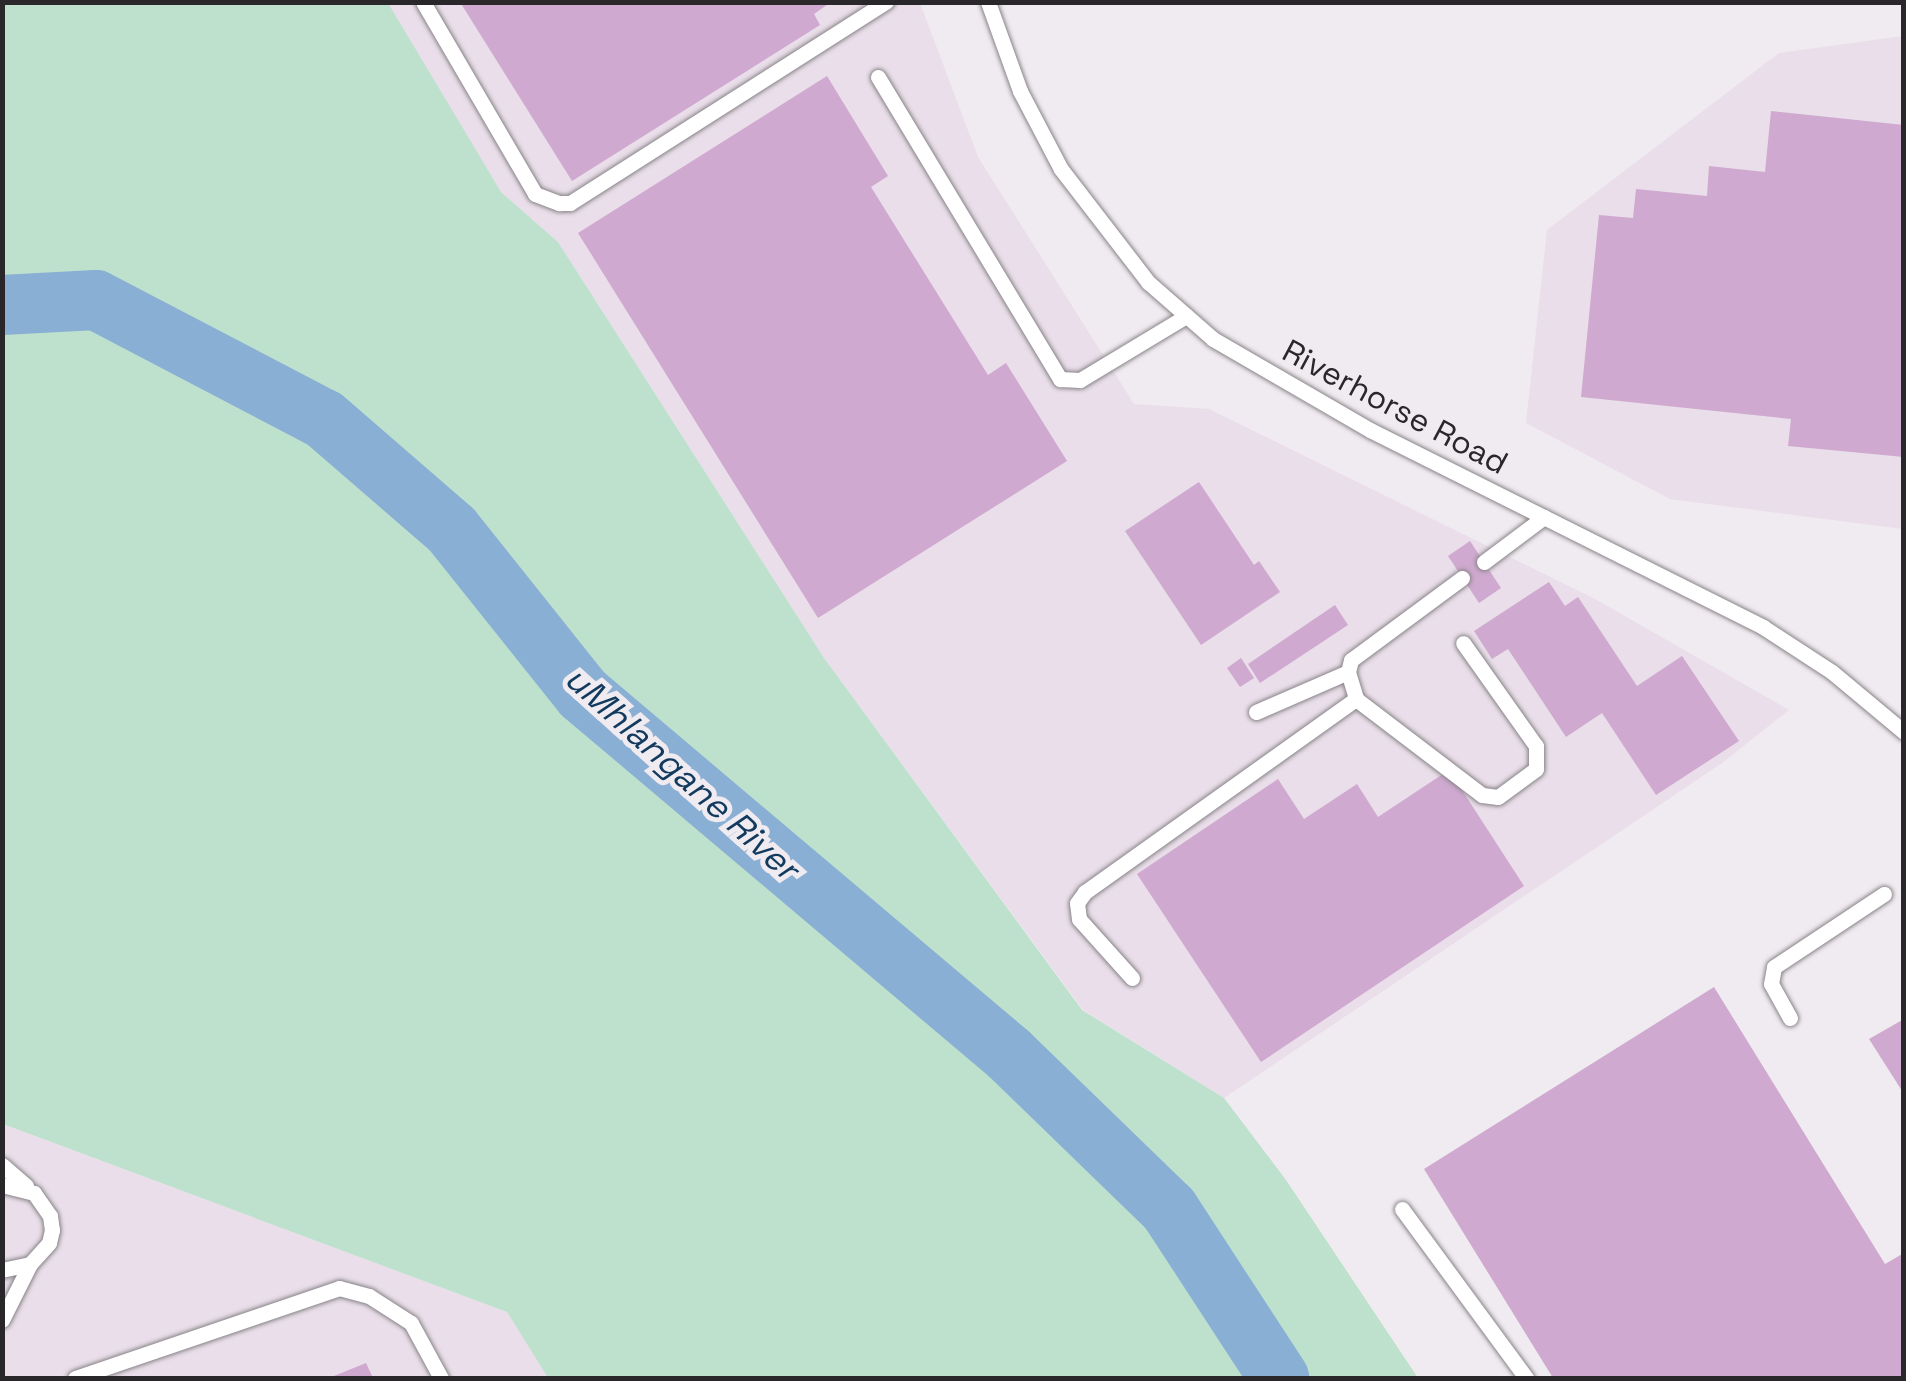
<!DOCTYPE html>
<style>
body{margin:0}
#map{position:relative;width:1906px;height:1381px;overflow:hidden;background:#f0ebf0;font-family:"Space Grotesk",sans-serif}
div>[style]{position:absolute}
.built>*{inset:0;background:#e9dee9}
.green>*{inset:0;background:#bde1cd}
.river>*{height:60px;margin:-30px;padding:0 30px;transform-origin:30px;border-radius:30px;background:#8aafd4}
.building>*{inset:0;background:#cfa9cf}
.roads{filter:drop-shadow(0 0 2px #888488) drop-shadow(0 0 2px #888488)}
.service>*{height:15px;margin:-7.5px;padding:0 7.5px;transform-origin:7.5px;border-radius:7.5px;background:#fff}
span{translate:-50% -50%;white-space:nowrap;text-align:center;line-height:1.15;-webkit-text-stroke:10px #f0ebf0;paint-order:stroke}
.street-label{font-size:32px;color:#292729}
.water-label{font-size:35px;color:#113a5e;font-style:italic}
.frame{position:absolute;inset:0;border:5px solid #292729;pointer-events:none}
</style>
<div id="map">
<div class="built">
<i style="clip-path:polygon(383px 3px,920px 3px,978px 157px,1134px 404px,1209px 409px,1595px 599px,1789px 710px,1722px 763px,1224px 1098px,1083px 1010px,824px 658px,558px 242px,501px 192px)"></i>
<i style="clip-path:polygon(1903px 36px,1903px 529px,1670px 499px,1526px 423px,1547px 230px,1779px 53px)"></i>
<i style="clip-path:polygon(3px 1124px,507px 1312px,548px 1378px,3px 1378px)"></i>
</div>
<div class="green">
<i style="clip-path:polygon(3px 2px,388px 3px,501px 192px,558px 242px,824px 658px,1082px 1010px,1224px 1098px,1286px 1180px,1418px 1378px,548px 1378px,507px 1312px,3px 1124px)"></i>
</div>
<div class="river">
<i style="left:2px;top:305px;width:94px;rotate:-3deg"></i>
<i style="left:96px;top:300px;width:257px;rotate:27.6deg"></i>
<i style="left:324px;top:419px;width:169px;rotate:40.9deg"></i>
<i style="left:452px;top:530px;width:210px;rotate:51.4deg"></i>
<i style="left:583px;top:694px;width:558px;rotate:40.2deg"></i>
<i style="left:1009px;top:1054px;width:223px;rotate:44.1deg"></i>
<i style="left:1169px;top:1209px;width:202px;rotate:56.9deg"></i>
</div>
<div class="building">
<i style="clip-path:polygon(460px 2px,831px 2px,814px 14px,820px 25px,572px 181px)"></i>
<i style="clip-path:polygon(827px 76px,888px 176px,871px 187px,988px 375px,1006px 363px,1067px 461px,818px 618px,578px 233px)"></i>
<i style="clip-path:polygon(1771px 111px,1904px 125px,1904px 457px,1788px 446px,1791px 419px,1581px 397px,1599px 215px,1633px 218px,1636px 189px,1707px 196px,1709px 166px,1765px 172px)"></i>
<i style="clip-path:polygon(1199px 482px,1254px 565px,1259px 561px,1280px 592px,1201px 645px,1125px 531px)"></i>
<i style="clip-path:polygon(1470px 541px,1501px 588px,1479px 603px,1448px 556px)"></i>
<i style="clip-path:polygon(1549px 582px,1565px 606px,1578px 597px,1637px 686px,1682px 656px,1739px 741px,1656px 795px,1602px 713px,1566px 737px,1508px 649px,1492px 659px,1474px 631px)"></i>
<i style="clip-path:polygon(1335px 605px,1348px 625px,1260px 683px,1248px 664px)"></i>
<i style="clip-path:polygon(1241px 658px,1254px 678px,1240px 687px,1227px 668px)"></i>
<i style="clip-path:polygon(1449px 770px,1524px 886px,1261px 1062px,1137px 874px,1278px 779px,1304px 819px,1357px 784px,1378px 817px)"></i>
<i style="clip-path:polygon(1714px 987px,1885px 1264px,1904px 1253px,1904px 1378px,1553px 1378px,1424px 1169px)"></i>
<i style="clip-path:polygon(1904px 1019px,1904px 1094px,1869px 1039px)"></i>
<i style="clip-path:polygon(366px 1363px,373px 1378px,329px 1378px)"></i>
</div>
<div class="roads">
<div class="service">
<i style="left:423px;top:2px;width:222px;rotate:59.7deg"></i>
<i style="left:535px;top:194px;width:26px;rotate:21deg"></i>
<i style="left:559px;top:203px;width:11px"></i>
<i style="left:570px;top:203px;width:375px;rotate:-32.5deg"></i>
<i style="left:988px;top:2px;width:95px;rotate:70.2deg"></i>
<i style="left:1020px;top:91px;width:88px;rotate:62.3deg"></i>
<i style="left:1061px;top:169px;width:143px;rotate:52.4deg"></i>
<i style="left:1148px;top:282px;width:86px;rotate:41.2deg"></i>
<i style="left:1213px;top:339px;width:181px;rotate:30.1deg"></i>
<i style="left:1370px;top:430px;width:440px;rotate:26.6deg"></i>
<i style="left:1763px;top:627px;width:82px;rotate:33.1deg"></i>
<i style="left:1832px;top:672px;width:94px;rotate:39.8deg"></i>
<i style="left:878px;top:77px;width:353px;rotate:58.9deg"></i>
<i style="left:1060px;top:379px;width:20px;rotate:3deg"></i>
<i style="left:1080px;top:380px;width:124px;rotate:-31.1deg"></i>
<i style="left:1484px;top:562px;width:75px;rotate:-36.9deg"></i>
<i style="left:1462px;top:578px;width:138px;rotate:143.5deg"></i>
<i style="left:1351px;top:660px;width:12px;rotate:104deg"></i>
<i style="left:1348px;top:672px;width:28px;rotate:73deg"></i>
<i style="left:1356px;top:699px;width:158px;rotate:37.3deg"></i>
<i style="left:1482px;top:795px;width:16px;rotate:7deg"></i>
<i style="left:1498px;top:797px;width:47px;rotate:-36.4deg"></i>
<i style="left:1536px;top:769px;width:23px;rotate:-90deg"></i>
<i style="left:1536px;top:746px;width:126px;rotate:-125.3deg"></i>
<i style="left:1256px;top:712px;width:100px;rotate:-23.5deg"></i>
<i style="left:1132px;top:978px;width:79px;rotate:-131.9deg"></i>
<i style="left:1079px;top:919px;width:16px;rotate:-97deg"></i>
<i style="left:1077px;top:903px;width:14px;rotate:-54deg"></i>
<i style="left:1085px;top:892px;width:333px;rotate:-35.5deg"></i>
<i style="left:1790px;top:1018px;width:39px;rotate:-119deg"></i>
<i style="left:1771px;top:984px;width:17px;rotate:-80deg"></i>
<i style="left:1774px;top:967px;width:132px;rotate:-33.6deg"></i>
<i style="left:2px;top:1165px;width:32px;rotate:41deg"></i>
<i style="left:2px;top:1185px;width:33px;rotate:14deg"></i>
<i style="left:34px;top:1193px;width:28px;rotate:55deg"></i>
<i style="left:50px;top:1216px;width:14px;rotate:82deg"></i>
<i style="left:52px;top:1230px;width:13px;rotate:103deg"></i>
<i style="left:49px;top:1243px;width:28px;rotate:132deg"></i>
<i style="left:30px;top:1264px;width:29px;rotate:168deg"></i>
<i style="left:1402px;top:1209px;width:210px;rotate:53.7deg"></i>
<i style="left:2px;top:1320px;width:63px;rotate:-63.4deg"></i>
<i style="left:75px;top:1378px;width:279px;rotate:-18.8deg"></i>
<i style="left:339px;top:1288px;width:31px;rotate:15deg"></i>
<i style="left:369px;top:1296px;width:50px;rotate:32.7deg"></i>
<i style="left:411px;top:1323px;width:63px;rotate:61.4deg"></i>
</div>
</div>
<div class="street-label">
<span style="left:1395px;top:407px;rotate:28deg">Riverhorse Road</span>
</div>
<div class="water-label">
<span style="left:682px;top:773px;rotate:42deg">uMhlangane River</span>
</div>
<div class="frame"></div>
</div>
